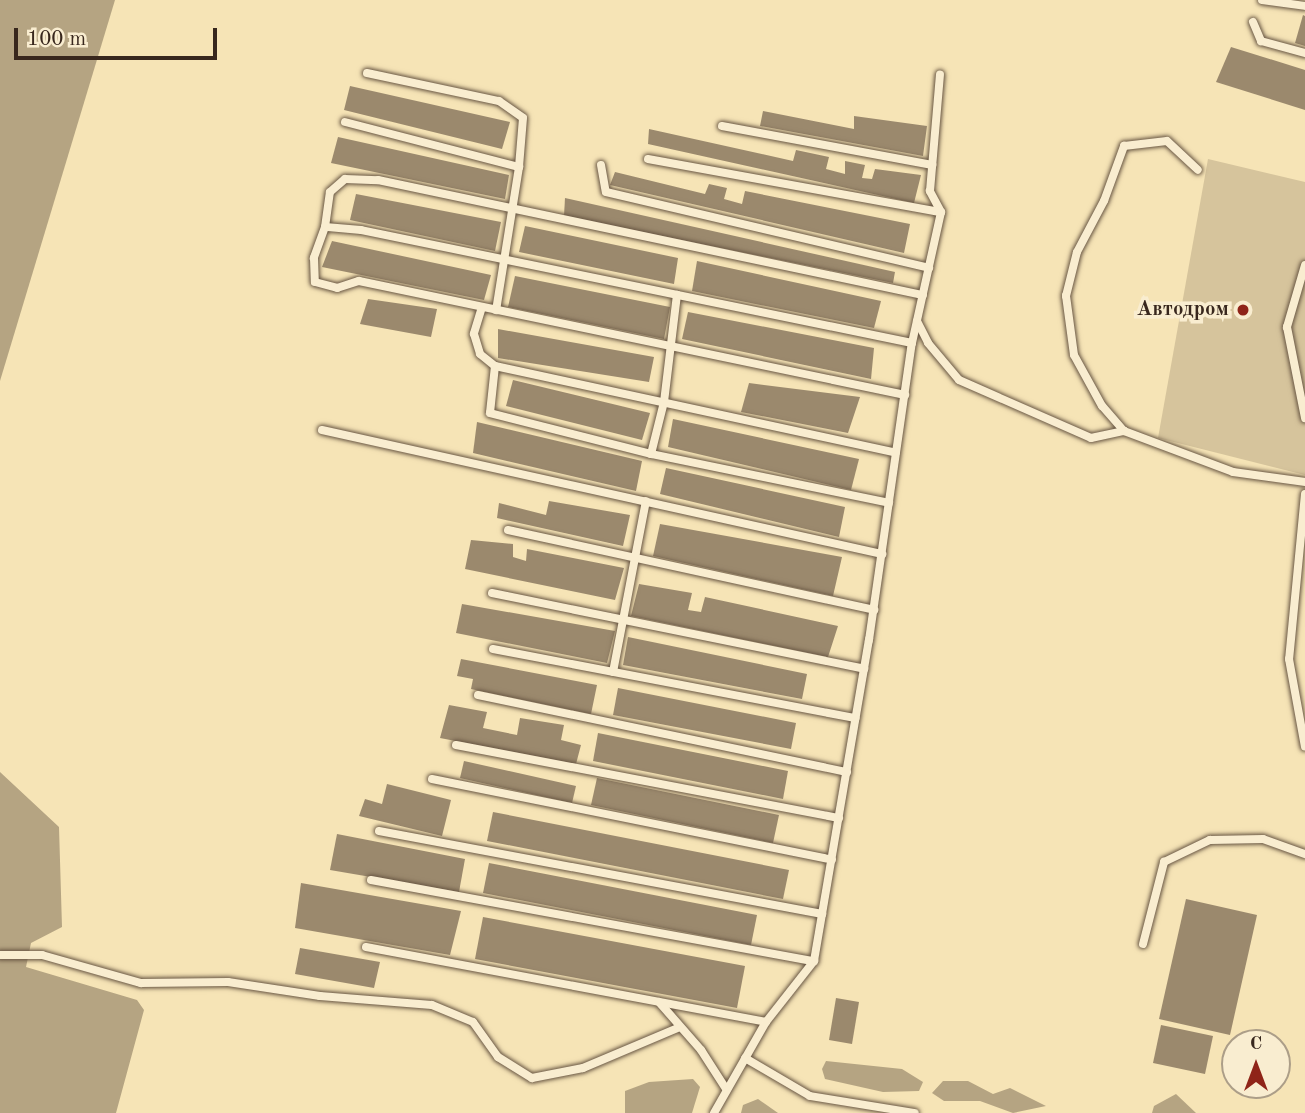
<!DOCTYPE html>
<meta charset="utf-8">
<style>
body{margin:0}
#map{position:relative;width:1305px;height:1113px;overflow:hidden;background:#f6e4b6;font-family:"Old Standard TT",serif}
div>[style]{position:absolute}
.green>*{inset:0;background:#d6c49c}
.water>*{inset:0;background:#b5a482}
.building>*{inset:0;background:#9b896d}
.roads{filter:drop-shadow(0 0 2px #685643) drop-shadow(0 0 2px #685643)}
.service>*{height:8px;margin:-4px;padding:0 4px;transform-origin:4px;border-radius:4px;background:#f9edd0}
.dots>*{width:19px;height:19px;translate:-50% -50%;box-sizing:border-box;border:4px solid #f9edd0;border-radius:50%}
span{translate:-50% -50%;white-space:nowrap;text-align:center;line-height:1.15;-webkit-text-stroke:7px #f9edd0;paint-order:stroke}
.poi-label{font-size:21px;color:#38271d;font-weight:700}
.right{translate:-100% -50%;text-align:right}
.north{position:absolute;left:1221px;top:1029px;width:70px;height:70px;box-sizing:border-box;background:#f9edd0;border:2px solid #ac9e88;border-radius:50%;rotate:0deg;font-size:19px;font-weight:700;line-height:28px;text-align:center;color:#38271d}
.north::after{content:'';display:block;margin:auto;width:24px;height:32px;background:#8f2418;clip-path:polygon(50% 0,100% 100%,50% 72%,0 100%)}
.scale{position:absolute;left:14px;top:28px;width:203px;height:32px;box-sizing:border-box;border:4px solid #38271d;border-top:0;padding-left:9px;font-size:21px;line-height:24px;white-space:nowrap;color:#38271d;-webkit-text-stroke:5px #f9edd0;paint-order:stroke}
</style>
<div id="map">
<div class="green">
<i style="clip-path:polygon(1208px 159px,1305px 182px,1305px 475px,1158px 438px)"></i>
</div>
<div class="water">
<i style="clip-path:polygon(0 0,115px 0,0 381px)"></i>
<i style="clip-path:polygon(0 772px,59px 827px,62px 927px,31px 943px,26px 967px,137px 1000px,144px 1010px,116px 1113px,0 1113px)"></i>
<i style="clip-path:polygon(826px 1061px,902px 1069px,923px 1082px,919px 1091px,883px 1092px,825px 1079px,822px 1069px)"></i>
<i style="clip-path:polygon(693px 1079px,700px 1087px,692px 1113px,625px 1113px,625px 1091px,649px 1082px)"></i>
<i style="clip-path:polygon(943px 1081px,968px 1081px,993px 1094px,1010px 1088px,1046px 1106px,1013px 1113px,980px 1101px,944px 1101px,932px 1093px)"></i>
<i style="clip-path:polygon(1176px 1094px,1196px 1113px,1152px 1113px,1154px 1106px)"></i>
<i style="clip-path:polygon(758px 1099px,778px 1113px,741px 1113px,743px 1105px)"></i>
</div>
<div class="building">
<i style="clip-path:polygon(1303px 15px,1305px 16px,1305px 46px,1295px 43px)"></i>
<i style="clip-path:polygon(1231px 47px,1305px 70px,1305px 110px,1216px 82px)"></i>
<i style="clip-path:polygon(350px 86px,510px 122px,502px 149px,344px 110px)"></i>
<i style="clip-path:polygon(763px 111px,854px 129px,854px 116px,927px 126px,923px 156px,760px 126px)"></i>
<i style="clip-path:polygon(649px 129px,793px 161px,796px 150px,829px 157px,826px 169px,845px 174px,845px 161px,865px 165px,862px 178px,872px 179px,875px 169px,921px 175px,914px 203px,648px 144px)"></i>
<i style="clip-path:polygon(338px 137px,509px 175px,505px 199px,331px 163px)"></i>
<i style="clip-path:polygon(615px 172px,705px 194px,709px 184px,727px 188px,724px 199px,742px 204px,745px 191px,910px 224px,904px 253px,610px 185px)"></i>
<i style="clip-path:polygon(356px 194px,501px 222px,495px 251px,350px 220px)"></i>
<i style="clip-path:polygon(565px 198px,895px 272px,893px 283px,564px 216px)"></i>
<i style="clip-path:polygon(525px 226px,678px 258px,674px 284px,519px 252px)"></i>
<i style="clip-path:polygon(332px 241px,491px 275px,484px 300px,322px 267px)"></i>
<i style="clip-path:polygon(697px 261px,881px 301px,874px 328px,692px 291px)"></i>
<i style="clip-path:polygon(515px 276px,670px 307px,664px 339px,508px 307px)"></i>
<i style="clip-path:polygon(368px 299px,437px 309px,431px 337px,360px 324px)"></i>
<i style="clip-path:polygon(688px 312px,874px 348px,871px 379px,682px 339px)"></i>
<i style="clip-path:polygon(498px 329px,654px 357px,649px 382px,498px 358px)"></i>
<i style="clip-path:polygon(513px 380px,650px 413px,642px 440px,506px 406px)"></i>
<i style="clip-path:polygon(749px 383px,860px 397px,848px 433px,741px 412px)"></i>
<i style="clip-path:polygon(673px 419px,859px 459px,851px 490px,668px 447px)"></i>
<i style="clip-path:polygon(477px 422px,642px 461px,636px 491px,473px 453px)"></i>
<i style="clip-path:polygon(666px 468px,845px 507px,839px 537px,660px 494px)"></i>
<i style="clip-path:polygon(549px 501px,630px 515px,623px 546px,497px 518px,499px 503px,546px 515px)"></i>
<i style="clip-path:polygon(660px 524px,842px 557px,833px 596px,653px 556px)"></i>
<i style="clip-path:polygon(471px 540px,513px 544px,513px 557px,526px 561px,527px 549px,624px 568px,615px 600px,465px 569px)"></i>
<i style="clip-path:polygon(639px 584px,692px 593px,688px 610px,701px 612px,705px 597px,838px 626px,828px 657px,631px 616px)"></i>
<i style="clip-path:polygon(462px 604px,615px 631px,607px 663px,456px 633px)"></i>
<i style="clip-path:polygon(628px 637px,807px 674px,802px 699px,623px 665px)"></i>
<i style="clip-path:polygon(461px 659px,597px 685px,591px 714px,471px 689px,473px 679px,457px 676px)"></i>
<i style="clip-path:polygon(618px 688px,796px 723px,791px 749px,613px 715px)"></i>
<i style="clip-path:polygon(449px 705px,487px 712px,483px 728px,517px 735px,520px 718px,564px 725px,561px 740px,581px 745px,576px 764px,440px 738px)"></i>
<i style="clip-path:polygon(598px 733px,788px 771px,783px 799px,593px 761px)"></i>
<i style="clip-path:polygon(464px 761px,576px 786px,572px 803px,460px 778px)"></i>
<i style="clip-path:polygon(597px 778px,779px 815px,773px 843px,591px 805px)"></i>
<i style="clip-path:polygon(387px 784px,451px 800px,442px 836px,359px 816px,365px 799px,382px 804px)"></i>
<i style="clip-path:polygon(493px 812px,789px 870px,783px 899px,487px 841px)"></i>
<i style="clip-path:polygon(337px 834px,465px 859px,459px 892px,330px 870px)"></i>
<i style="clip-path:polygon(489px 863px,757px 915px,751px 945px,483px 893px)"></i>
<i style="clip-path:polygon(301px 883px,461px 911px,450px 955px,295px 928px)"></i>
<i style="clip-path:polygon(1186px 899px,1257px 915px,1230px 1035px,1159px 1019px)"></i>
<i style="clip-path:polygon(483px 917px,745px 966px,737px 1008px,475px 959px)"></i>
<i style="clip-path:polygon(300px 948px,380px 962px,374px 988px,295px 974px)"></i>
<i style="clip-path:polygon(836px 998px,859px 1002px,852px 1044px,829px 1040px)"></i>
<i style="clip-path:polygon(1161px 1025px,1213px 1036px,1205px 1074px,1153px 1063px)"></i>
</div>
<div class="roads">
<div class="service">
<i style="left:1262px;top:0;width:43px;rotate:7.9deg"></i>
<i style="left:1253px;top:22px;width:21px;rotate:67deg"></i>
<i style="left:1261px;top:41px;width:46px;rotate:15.3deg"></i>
<i style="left:367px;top:73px;width:135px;rotate:12deg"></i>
<i style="left:499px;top:101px;width:29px;rotate:35deg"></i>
<i style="left:523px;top:118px;width:49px;rotate:94.7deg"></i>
<i style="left:345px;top:122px;width:180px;rotate:14.5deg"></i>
<i style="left:519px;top:167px;width:145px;rotate:99.1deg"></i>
<i style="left:722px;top:126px;width:214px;rotate:10.5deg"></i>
<i style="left:648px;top:159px;width:298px;rotate:10.3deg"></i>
<i style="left:601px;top:165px;width:27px;rotate:80deg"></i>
<i style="left:606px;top:192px;width:332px;rotate:13.2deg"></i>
<i style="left:325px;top:227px;width:33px;rotate:110deg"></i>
<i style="left:314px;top:258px;width:24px;rotate:88deg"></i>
<i style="left:315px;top:282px;width:23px;rotate:15deg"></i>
<i style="left:337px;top:288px;width:23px;rotate:-18deg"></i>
<i style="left:359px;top:281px;width:558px;rotate:11.79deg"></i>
<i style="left:1305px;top:265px;width:65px;rotate:106.2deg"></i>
<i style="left:1287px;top:327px;width:93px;rotate:78.8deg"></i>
<i style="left:482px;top:307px;width:28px;rotate:107deg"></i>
<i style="left:474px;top:334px;width:21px;rotate:73deg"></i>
<i style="left:480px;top:354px;width:19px;rotate:39deg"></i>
<i style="left:495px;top:366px;width:47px;rotate:96.1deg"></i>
<i style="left:490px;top:413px;width:166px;rotate:14.3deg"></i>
<i style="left:651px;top:454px;width:243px;rotate:11.6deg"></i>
<i style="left:917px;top:321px;width:25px;rotate:63deg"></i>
<i style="left:928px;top:343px;width:48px;rotate:50deg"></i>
<i style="left:959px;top:380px;width:144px;rotate:23.7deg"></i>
<i style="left:1091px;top:438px;width:34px;rotate:-12deg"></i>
<i style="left:1124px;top:431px;width:116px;rotate:20.6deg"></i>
<i style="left:1233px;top:472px;width:73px;rotate:7.9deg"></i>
<i style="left:912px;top:343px;width:562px;rotate:-168.41deg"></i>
<i style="left:361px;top:230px;width:36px;rotate:-175deg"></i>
<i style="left:325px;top:227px;width:35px;rotate:-82deg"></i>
<i style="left:330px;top:192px;width:20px;rotate:-41deg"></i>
<i style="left:345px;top:179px;width:33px;rotate:2deg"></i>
<i style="left:378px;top:180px;width:557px;rotate:11.92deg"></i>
<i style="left:495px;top:366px;width:410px;rotate:12.2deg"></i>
<i style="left:322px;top:430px;width:574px;rotate:12.49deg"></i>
<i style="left:1124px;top:431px;width:33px;rotate:-131deg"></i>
<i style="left:1102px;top:406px;width:58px;rotate:-118.8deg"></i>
<i style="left:1074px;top:355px;width:60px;rotate:-97.7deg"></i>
<i style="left:1066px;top:296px;width:45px;rotate:-76deg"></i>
<i style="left:1077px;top:252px;width:58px;rotate:-62.1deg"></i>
<i style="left:1104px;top:201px;width:59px;rotate:-70deg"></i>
<i style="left:1124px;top:146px;width:43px;rotate:-6.6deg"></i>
<i style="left:1167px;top:141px;width:42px;rotate:43.1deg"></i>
<i style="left:651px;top:454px;width:54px;rotate:-76deg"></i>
<i style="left:664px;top:402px;width:108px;rotate:-83.1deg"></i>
<i style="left:1305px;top:494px;width:166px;rotate:95.5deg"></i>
<i style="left:1289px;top:659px;width:89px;rotate:79.7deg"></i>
<i style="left:508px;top:530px;width:375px;rotate:12.3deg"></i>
<i style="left:492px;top:593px;width:380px;rotate:11.5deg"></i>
<i style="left:493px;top:649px;width:369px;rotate:10.8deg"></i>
<i style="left:613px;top:672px;width:174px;rotate:-79.1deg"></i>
<i style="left:478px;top:695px;width:377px;rotate:11.8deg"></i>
<i style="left:456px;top:745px;width:390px;rotate:10.8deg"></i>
<i style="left:432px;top:779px;width:408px;rotate:11.4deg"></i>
<i style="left:379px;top:831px;width:451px;rotate:10.6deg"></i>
<i style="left:371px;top:880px;width:450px;rotate:10.4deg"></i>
<i style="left:1143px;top:944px;width:85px;rotate:-75.6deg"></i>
<i style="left:1164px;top:862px;width:51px;rotate:-25.6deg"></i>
<i style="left:1210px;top:840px;width:53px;rotate:-1.1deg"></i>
<i style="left:1263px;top:839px;width:45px;rotate:19.7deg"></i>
<i style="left:366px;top:947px;width:407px;rotate:10.6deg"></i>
<i style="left:0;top:955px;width:42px"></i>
<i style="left:42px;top:955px;width:103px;rotate:15.8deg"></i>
<i style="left:141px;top:983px;width:87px;rotate:-0.7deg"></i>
<i style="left:228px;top:982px;width:93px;rotate:8.7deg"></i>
<i style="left:320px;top:996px;width:112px;rotate:4.6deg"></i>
<i style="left:432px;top:1005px;width:44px;rotate:22.5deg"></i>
<i style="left:473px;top:1022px;width:43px;rotate:54.5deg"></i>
<i style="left:498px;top:1057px;width:40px;rotate:32deg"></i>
<i style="left:532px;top:1078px;width:52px;rotate:-11.1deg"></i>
<i style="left:583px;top:1068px;width:105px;rotate:-22.9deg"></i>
<i style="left:659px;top:1002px;width:64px;rotate:48.8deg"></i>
<i style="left:701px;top:1050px;width:46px;rotate:57.3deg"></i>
<i style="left:745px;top:1058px;width:75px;rotate:30.3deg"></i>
<i style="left:810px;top:1096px;width:106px;rotate:9.2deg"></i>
<i style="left:714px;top:1113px;width:105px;rotate:-60.3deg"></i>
<i style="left:766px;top:1022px;width:78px;rotate:-51.8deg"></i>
<i style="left:814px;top:961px;width:326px;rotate:-80.3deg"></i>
<i style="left:869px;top:640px;width:300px;rotate:-81.8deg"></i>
<i style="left:912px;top:343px;width:134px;rotate:-77.5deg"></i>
<i style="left:941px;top:212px;width:24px;rotate:-118deg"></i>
<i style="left:930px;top:191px;width:117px;rotate:-85.1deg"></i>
</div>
</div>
<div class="dots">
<i style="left:1243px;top:310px;background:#8f2418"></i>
</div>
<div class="poi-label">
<span class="right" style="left:1229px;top:310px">Автодром</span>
</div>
<div class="north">С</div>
<div class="scale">100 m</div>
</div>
